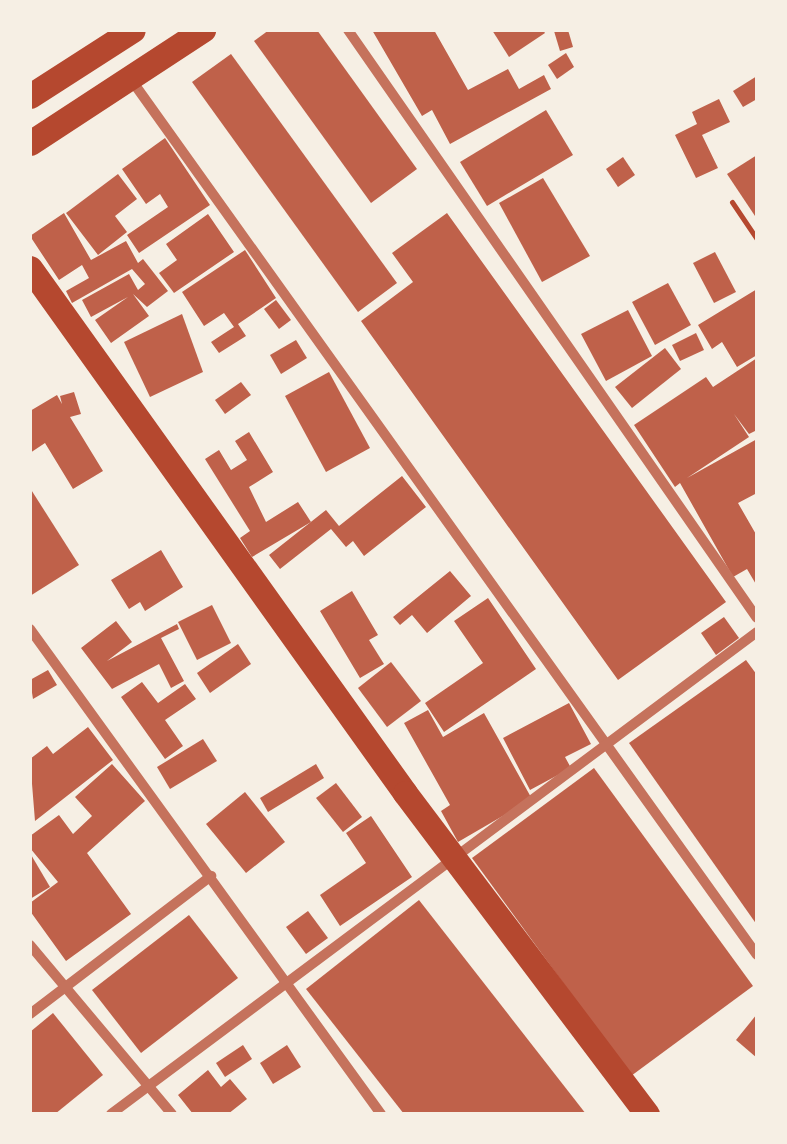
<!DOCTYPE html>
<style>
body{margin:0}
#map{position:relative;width:787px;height:1144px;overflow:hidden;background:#f6efe4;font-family:"Titillium Web",sans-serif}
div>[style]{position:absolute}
.building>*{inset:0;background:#bf614a}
.path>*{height:5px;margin:-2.5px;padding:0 2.5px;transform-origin:2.5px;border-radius:2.5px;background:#b5482f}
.minor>*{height:10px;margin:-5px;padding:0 5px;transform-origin:5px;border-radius:5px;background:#c5725c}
.primary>*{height:25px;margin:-12.5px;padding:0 12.5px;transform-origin:12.5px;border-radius:12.5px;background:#b5482f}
span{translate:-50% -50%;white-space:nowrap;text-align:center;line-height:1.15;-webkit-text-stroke:8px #f6efe4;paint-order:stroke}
.frame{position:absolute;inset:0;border:32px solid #f6efe4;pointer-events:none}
</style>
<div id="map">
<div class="building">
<i style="clip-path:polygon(269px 30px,317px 30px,417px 169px,371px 203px,254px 41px)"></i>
<i style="clip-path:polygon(372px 30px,434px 30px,468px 90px,508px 69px,519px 89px,544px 75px,551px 89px,450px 144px,432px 110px,422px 116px)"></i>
<i style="clip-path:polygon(492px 30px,543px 30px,545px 33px,509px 57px)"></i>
<i style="clip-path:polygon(568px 30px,573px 47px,560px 51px,554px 31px)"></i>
<i style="clip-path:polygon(566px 53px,574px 67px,557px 79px,548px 65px)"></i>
<i style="clip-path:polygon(231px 54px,397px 283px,358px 312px,192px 82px)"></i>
<i style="clip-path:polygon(757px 76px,757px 99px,743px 107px,733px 91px)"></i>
<i style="clip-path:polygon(719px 99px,730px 122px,702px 135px,718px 168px,696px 178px,675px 135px,697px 124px,692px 112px)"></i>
<i style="clip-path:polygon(546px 110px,573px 155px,487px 206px,460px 162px)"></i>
<i style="clip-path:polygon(165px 138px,210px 205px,139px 253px,127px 235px,168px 207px,160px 194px,146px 204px,122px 169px)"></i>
<i style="clip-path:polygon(757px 155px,757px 219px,727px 174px)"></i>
<i style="clip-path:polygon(623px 157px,635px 175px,618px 187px,606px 169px)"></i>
<i style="clip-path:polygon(118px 174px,137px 199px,115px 216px,127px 232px,98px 255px,66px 213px)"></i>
<i style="clip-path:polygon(543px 178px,590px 256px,542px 282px,499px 203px)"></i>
<i style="clip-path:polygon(64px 213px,91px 260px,126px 241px,138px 263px,143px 259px,168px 291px,147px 307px,133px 294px,149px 316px,111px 343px,95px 320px,128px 297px,91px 317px,82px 300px,129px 274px,138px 290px,145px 284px,132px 269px,72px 303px,66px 291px,89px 278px,82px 265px,59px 280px,30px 236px)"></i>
<i style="clip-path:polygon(447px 213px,726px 602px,618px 680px,361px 321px,413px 282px,392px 253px)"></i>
<i style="clip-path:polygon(208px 214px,234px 252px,174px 293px,159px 273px,177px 260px,166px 244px)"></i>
<i style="clip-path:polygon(245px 250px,276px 298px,238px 324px,246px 336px,219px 353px,211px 342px,234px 327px,224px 313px,204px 326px,182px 292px)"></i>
<i style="clip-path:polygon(715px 252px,736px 292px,714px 303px,693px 263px)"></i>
<i style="clip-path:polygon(668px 283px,691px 325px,655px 345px,632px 302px)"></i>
<i style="clip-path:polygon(757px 289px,757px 355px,737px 367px,722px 342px,712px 349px,698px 325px)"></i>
<i style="clip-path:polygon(276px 300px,291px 320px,279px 329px,264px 309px)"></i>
<i style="clip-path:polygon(628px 310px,652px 356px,606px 381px,581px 334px)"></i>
<i style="clip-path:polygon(182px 314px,203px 372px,150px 397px,124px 342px)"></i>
<i style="clip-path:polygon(696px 333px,704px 350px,680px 361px,672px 345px)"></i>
<i style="clip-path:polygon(296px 340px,307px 358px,281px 374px,270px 355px)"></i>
<i style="clip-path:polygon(665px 348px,681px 369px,632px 408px,615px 387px)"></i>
<i style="clip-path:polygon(757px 358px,757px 430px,749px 434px,734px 414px,749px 437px,687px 478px,757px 439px,757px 493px,738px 503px,757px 536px,757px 586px,747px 569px,733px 577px,680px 483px,675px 487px,634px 425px,706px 377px,713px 387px)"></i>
<i style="clip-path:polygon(329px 372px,370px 448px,326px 472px,285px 396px)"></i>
<i style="clip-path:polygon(241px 382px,251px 395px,225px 414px,215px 400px)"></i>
<i style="clip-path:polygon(74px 392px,81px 414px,70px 417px,103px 471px,73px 489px,45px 443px,30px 453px,30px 411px,57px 395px,62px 404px,60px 396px)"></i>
<i style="clip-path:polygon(249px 432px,273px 472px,249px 487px,266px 522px,298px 502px,311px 522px,252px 557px,240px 538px,250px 531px,205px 459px,219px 450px,231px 470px,247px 460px,235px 441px)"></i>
<i style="clip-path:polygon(402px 476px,426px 507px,364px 556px,353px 541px,346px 547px,331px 529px,280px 569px,269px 555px,326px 510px,339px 526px)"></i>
<i style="clip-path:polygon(30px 488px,79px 565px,30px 596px)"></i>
<i style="clip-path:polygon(161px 550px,183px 587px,145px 611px,140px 602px,129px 609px,111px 580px)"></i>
<i style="clip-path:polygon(450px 571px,471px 596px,427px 633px,412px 615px,400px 625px,393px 617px)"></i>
<i style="clip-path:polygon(352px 591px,378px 635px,369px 640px,384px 664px,360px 678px,320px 611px)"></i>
<i style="clip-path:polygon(488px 598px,536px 669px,444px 732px,425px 703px,483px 663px,454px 621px)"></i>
<i style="clip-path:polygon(212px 605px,231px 643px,197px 660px,178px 622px)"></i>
<i style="clip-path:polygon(724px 617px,739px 638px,716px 655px,701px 633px)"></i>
<i style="clip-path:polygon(116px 621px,132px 642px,107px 661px,177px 624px,179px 629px,161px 638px,184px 681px,171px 688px,159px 664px,112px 689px,81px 648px)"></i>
<i style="clip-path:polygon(238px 644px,251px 664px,210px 693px,197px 673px)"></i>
<i style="clip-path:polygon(746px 660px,757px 675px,757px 925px,629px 743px)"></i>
<i style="clip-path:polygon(391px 662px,421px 701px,387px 727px,358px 688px)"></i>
<i style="clip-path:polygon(48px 670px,57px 685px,33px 699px,30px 680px)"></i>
<i style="clip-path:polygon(142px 682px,158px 703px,185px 684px,196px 699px,165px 720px,183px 746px,165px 759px,121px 697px)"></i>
<i style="clip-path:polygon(569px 703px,591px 744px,565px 757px,571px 768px,530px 790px,503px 738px)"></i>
<i style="clip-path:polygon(428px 710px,443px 737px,484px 713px,532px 799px,458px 842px,441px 811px,450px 805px,404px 723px)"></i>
<i style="clip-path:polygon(88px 727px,113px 760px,35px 821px,30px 759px,47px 746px,53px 754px)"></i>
<i style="clip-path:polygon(203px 739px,217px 761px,170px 789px,157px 767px)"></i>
<i style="clip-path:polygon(112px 764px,145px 801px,87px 853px,131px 914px,66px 961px,30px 911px,30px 903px,58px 882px,30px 848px,30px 836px,59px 815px,73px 834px,92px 816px,75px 797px)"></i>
<i style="clip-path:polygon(316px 764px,324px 778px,268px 812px,260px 798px)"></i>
<i style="clip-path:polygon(594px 768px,753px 986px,631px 1076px,472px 858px)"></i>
<i style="clip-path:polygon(336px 783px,362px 817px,343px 832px,316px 798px)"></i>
<i style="clip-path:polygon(245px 792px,285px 842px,246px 873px,206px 824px)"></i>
<i style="clip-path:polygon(371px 816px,412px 877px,340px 926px,320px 895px,366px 863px,346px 833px)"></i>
<i style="clip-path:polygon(30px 853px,50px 887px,30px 899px)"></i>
<i style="clip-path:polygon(419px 900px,586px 1114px,404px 1114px,306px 989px)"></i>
<i style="clip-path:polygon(308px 911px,328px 938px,306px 954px,286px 927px)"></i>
<i style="clip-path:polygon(189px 915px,238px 978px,141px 1053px,92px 990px)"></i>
<i style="clip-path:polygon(53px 1013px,103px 1075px,55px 1114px,30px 1114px,30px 1032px)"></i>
<i style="clip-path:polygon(757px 1014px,757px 1058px,736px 1040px)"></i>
<i style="clip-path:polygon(243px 1045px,252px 1059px,225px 1077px,216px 1063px)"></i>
<i style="clip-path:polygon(287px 1045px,301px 1067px,273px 1084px,260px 1063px)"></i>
<i style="clip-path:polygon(208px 1070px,221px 1087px,230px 1079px,247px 1099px,228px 1114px,193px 1114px,178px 1095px)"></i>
</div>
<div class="path">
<i style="left:732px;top:202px;width:45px;rotate:56deg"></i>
</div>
<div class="minor">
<i style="left:348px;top:30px;width:716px;rotate:55.18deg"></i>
<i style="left:130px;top:78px;width:1078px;rotate:54.44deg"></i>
<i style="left:30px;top:629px;width:599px;rotate:54.11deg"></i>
<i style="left:30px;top:945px;width:221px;rotate:50deg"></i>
<i style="left:30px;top:1014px;width:228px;rotate:-37.3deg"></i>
<i style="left:111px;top:1114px;width:806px;rotate:-36.73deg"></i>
</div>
<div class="primary">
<i style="left:30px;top:96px;width:122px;rotate:-32.7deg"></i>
<i style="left:30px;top:143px;width:207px;rotate:-33.2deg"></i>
<i style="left:30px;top:268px;width:645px;rotate:54.46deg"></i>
<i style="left:405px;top:793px;width:402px;rotate:53deg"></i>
</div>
<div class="frame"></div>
</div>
